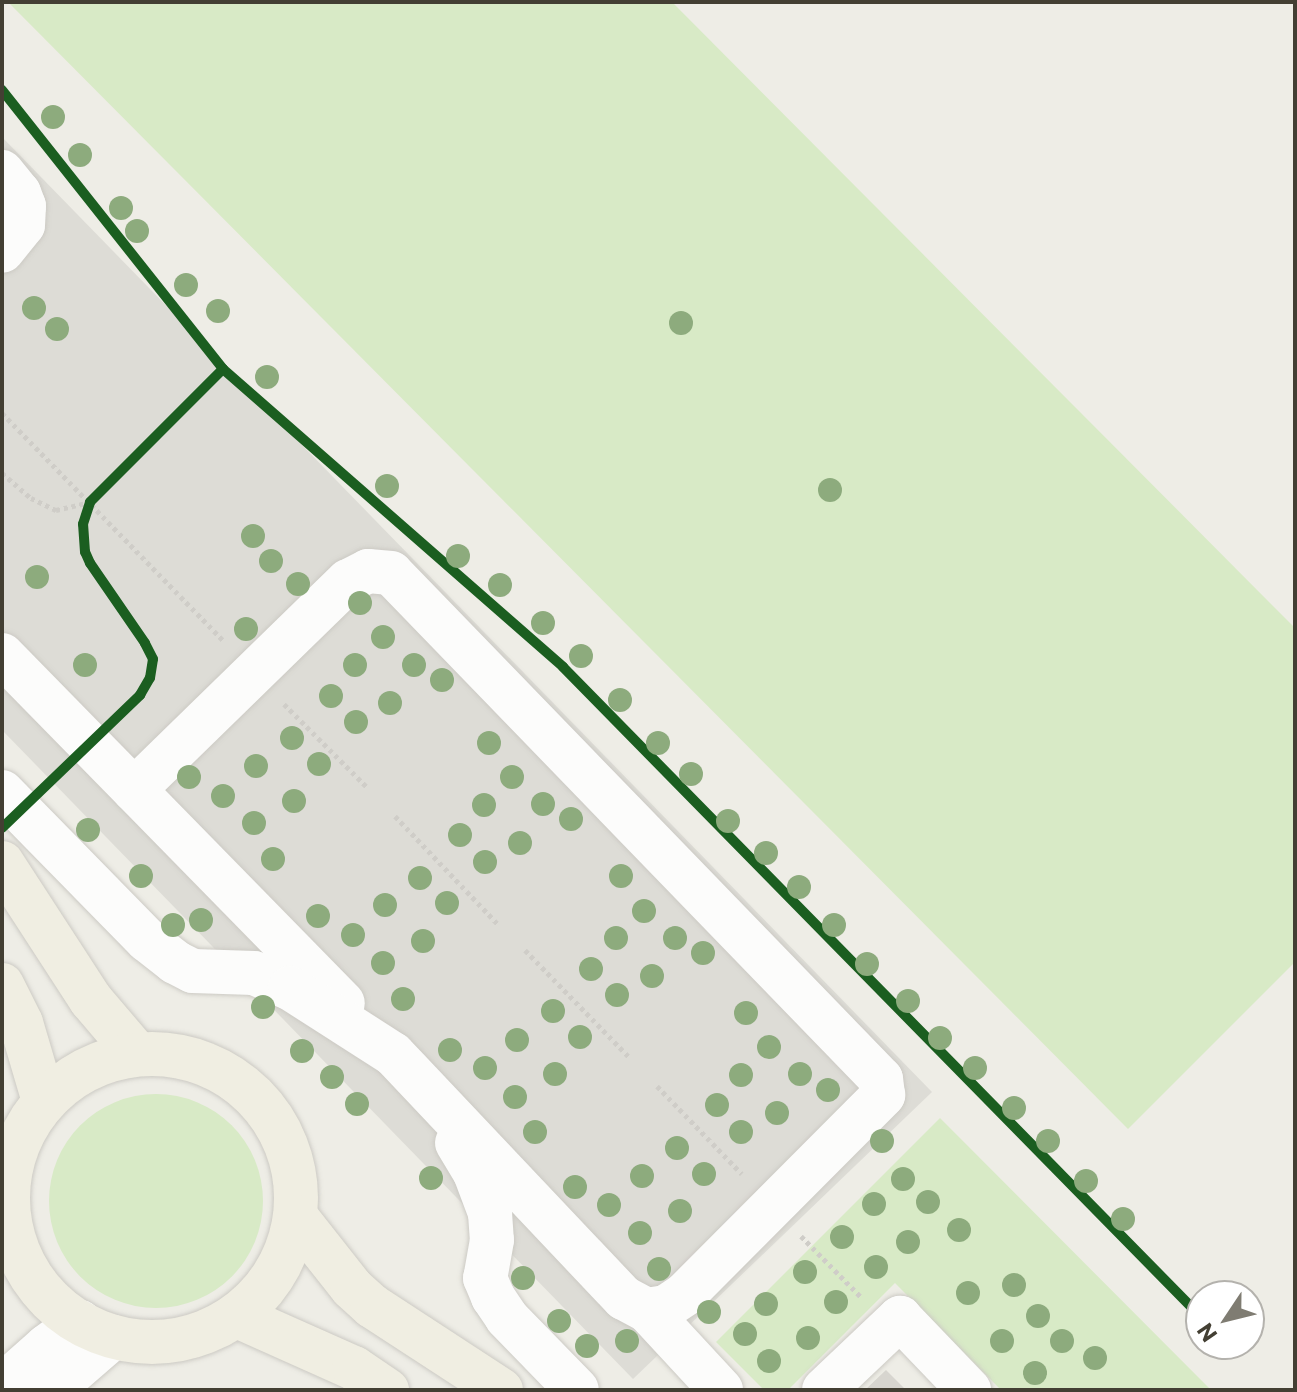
<!DOCTYPE html>
<style>
body{margin:0}
#map{position:relative;width:1297px;height:1392px;overflow:hidden;background:#eeede6;font-family:Commissioner,sans-serif}
div>[style]{position:absolute}
.green>*{inset:0;background:#d8eac6}
.round{border-radius:50%}
.parking>*{inset:0;background:#dddcd6}
.building>*{inset:0;background:#d7d5cf}
.path>*{height:5px;margin-top:-2.5px;transform-origin:0;background:repeating-linear-gradient(90deg,#cfcdc8 0 4px,transparent 0 8px)}
.roads{filter:drop-shadow(0 0 2px #cccac4) drop-shadow(0 0 2px #cccac4)}
.minor>*{height:44px;margin:-22px;padding:0 22px;transform-origin:22px;border-radius:22px;background:#fcfcfb}
.major>*{height:44px;margin:-22px;padding:0 22px;transform-origin:22px;border-radius:22px;background:#f0eee2}
.major>.ring{margin:-22px;padding:0;box-sizing:content-box;background:none;border:44px solid #f0eee2;border-radius:50%}
.cycleway>*{height:10px;margin:-5px;padding:0 5px;transform-origin:5px;border-radius:5px;background:#1b5e20}
.trees>*{width:24px;height:24px;margin:-12px;border-radius:50%;background:#8dab7d}
span{translate:-50% -50%;white-space:nowrap;text-align:center;line-height:1.15;-webkit-text-stroke:6px #fff;paint-order:stroke}
.frame{position:absolute;inset:0;border:4px solid #433f33;pointer-events:none}
.north{position:absolute;left:1185px;top:1280px;width:80px;height:80px;box-sizing:border-box;background:#fff;border:2px solid #b4b2ad;border-radius:50%;rotate:235deg;font-size:22px;font-weight:700;line-height:32px;text-align:center;color:#433f33}
.north::after{content:'';display:block;margin:auto;width:28px;height:36px;background:#7f7c72;clip-path:polygon(50% 0,100% 100%,50% 72%,0 100%)}
</style>
<div id="map">
<div class="green">
<i style="clip-path:polygon(8px 2px,672px 2px,1295px 628px,1295px 962px,1128px 1129px)"></i>
<i class="round" style="left:49px;top:1094px;width:214px;height:214px"></i>
<i style="clip-path:polygon(940px 1118px,1211px 1390px,1001px 1390px,895px 1283px,788px 1390px,764px 1390px,716px 1342px)"></i>
</div>
<div class="parking">
<i style="clip-path:polygon(2px 137px,932px 1092px,633px 1379px,2px 730px)"></i>
</div>
<div class="building">
<i style="clip-path:polygon(886px 1370px,906px 1390px,865px 1390px)"></i>
</div>
<div class="path">
<i style="left:2px;top:413px;width:317px;rotate:45.8deg"></i>
<i style="left:2px;top:473px;width:38px;rotate:41deg"></i>
<i style="left:31px;top:498px;width:28px;rotate:26deg"></i>
<i style="left:56px;top:510px;width:35px;rotate:-13deg"></i>
<i style="left:284px;top:704px;width:119px;rotate:45deg"></i>
<i style="left:395px;top:816px;width:149px;rotate:46.4deg"></i>
<i style="left:525px;top:950px;width:151px;rotate:45.8deg"></i>
<i style="left:657px;top:1086px;width:122px;rotate:46deg"></i>
<i style="left:801px;top:1236px;width:86px;rotate:45.5deg"></i>
</div>
<div class="roads">
<div class="minor">
<i style="left:2px;top:172px;width:27px;rotate:51deg"></i>
<i style="left:19px;top:193px;width:14px;rotate:69deg"></i>
<i style="left:24px;top:206px;width:19px;rotate:93deg"></i>
<i style="left:23px;top:225px;width:33px;rotate:129deg"></i>
<i style="left:2px;top:655px;width:487px;rotate:45.6deg"></i>
<i style="left:2px;top:792px;width:207px;rotate:45.6deg"></i>
<i style="left:147px;top:940px;width:36px;rotate:38deg"></i>
<i style="left:175px;top:962px;width:20px;rotate:27deg"></i>
<i style="left:193px;top:971px;width:61px;rotate:1.9deg"></i>
<i style="left:254px;top:973px;width:39px;rotate:23deg"></i>
<i style="left:290px;top:988px;width:122px;rotate:32.7deg"></i>
<i style="left:393px;top:1054px;width:336px;rotate:46.6deg"></i>
<i style="left:624px;top:1298px;width:26px;rotate:28deg"></i>
<i style="left:647px;top:1310px;width:19px;rotate:-9deg"></i>
<i style="left:666px;top:1307px;width:23px;rotate:-34deg"></i>
<i style="left:685px;top:1294px;width:281px;rotate:-45.1deg"></i>
<i style="left:883px;top:1095px;width:16px;rotate:-97deg"></i>
<i style="left:881px;top:1079px;width:704px;rotate:-134.08deg"></i>
<i style="left:391px;top:573px;width:23px;rotate:-175deg"></i>
<i style="left:368px;top:571px;width:22px;rotate:153deg"></i>
<i style="left:348px;top:581px;width:299px;rotate:135.7deg"></i>
<i style="left:457px;top:1143px;width:35px;rotate:59deg"></i>
<i style="left:475px;top:1173px;width:43px;rotate:69.4deg"></i>
<i style="left:490px;top:1213px;width:27px;rotate:86deg"></i>
<i style="left:492px;top:1240px;width:39px;rotate:100deg"></i>
<i style="left:485px;top:1278px;width:21px;rotate:67deg"></i>
<i style="left:493px;top:1297px;width:25px;rotate:56deg"></i>
<i style="left:507px;top:1318px;width:100px;rotate:45.8deg"></i>
<i style="left:2px;top:1239px;width:13px;rotate:-48deg"></i>
<i style="left:647px;top:1310px;width:109px;rotate:47.2deg"></i>
<i style="left:2px;top:1386px;width:60px;rotate:-41.6deg"></i>
<i style="left:47px;top:1346px;width:41px;rotate:-36deg"></i>
<i style="left:52px;top:1390px;width:81px;rotate:-41deg"></i>
<i style="left:824px;top:1390px;width:105px;rotate:-43.5deg"></i>
<i style="left:900px;top:1318px;width:100px;rotate:46.2deg"></i>
</div>
<div class="major">
<i style="left:2px;top:863px;width:163px;rotate:57deg"></i>
<i style="left:91px;top:1000px;width:71px;rotate:49.6deg"></i>
<i style="left:2px;top:985px;width:42px;rotate:63.4deg"></i>
<i style="left:21px;top:1023px;width:81px;rotate:73.6deg"></i>
<i class="ring" style="left:8px;top:1054px;width:244px;height:244px"></i>
<i style="left:296px;top:1217px;width:90px;rotate:51.7deg"></i>
<i style="left:352px;top:1288px;width:27px;rotate:42deg"></i>
<i style="left:372px;top:1306px;width:154px;rotate:33.1deg"></i>
<i style="left:237px;top:1316px;width:128px;rotate:24deg"></i>
<i style="left:354px;top:1368px;width:40px;rotate:34deg"></i>
</div>
</div>
<div class="cycleway">
<i style="left:2px;top:90px;width:356px;rotate:51.6deg"></i>
<i style="left:223px;top:369px;width:452px;rotate:41.2deg"></i>
<i style="left:563px;top:667px;width:911px;rotate:45.53deg"></i>
<i style="left:2px;top:828px;width:192px;rotate:-43.9deg"></i>
<i style="left:140px;top:695px;width:20px;rotate:-60deg"></i>
<i style="left:150px;top:678px;width:19px;rotate:-81deg"></i>
<i style="left:153px;top:659px;width:18px;rotate:-117deg"></i>
<i style="left:145px;top:643px;width:97px;rotate:-124.5deg"></i>
<i style="left:90px;top:563px;width:12px;rotate:-114deg"></i>
<i style="left:85px;top:552px;width:28px;rotate:-94deg"></i>
<i style="left:83px;top:524px;width:23px;rotate:-72deg"></i>
<i style="left:90px;top:502px;width:188px;rotate:-45deg"></i>
</div>
<div class="trees">
<i style="left:53px;top:117px"></i>
<i style="left:80px;top:155px"></i>
<i style="left:121px;top:208px"></i>
<i style="left:137px;top:231px"></i>
<i style="left:186px;top:285px"></i>
<i style="left:34px;top:308px"></i>
<i style="left:218px;top:311px"></i>
<i style="left:681px;top:323px"></i>
<i style="left:57px;top:329px"></i>
<i style="left:267px;top:377px"></i>
<i style="left:387px;top:486px"></i>
<i style="left:830px;top:490px"></i>
<i style="left:253px;top:536px"></i>
<i style="left:458px;top:556px"></i>
<i style="left:271px;top:561px"></i>
<i style="left:37px;top:577px"></i>
<i style="left:298px;top:584px"></i>
<i style="left:500px;top:585px"></i>
<i style="left:360px;top:603px"></i>
<i style="left:543px;top:623px"></i>
<i style="left:246px;top:629px"></i>
<i style="left:383px;top:637px"></i>
<i style="left:581px;top:656px"></i>
<i style="left:85px;top:665px"></i>
<i style="left:355px;top:665px"></i>
<i style="left:414px;top:665px"></i>
<i style="left:442px;top:680px"></i>
<i style="left:331px;top:696px"></i>
<i style="left:620px;top:700px"></i>
<i style="left:390px;top:703px"></i>
<i style="left:356px;top:722px"></i>
<i style="left:292px;top:738px"></i>
<i style="left:489px;top:743px"></i>
<i style="left:658px;top:743px"></i>
<i style="left:319px;top:764px"></i>
<i style="left:256px;top:766px"></i>
<i style="left:691px;top:774px"></i>
<i style="left:189px;top:777px"></i>
<i style="left:512px;top:777px"></i>
<i style="left:223px;top:796px"></i>
<i style="left:294px;top:801px"></i>
<i style="left:543px;top:804px"></i>
<i style="left:484px;top:805px"></i>
<i style="left:571px;top:819px"></i>
<i style="left:728px;top:821px"></i>
<i style="left:254px;top:823px"></i>
<i style="left:88px;top:830px"></i>
<i style="left:460px;top:835px"></i>
<i style="left:520px;top:843px"></i>
<i style="left:766px;top:853px"></i>
<i style="left:273px;top:859px"></i>
<i style="left:485px;top:862px"></i>
<i style="left:141px;top:876px"></i>
<i style="left:621px;top:876px"></i>
<i style="left:420px;top:878px"></i>
<i style="left:799px;top:887px"></i>
<i style="left:447px;top:903px"></i>
<i style="left:385px;top:905px"></i>
<i style="left:644px;top:911px"></i>
<i style="left:318px;top:916px"></i>
<i style="left:201px;top:920px"></i>
<i style="left:173px;top:925px"></i>
<i style="left:834px;top:925px"></i>
<i style="left:353px;top:935px"></i>
<i style="left:616px;top:938px"></i>
<i style="left:675px;top:938px"></i>
<i style="left:423px;top:941px"></i>
<i style="left:703px;top:953px"></i>
<i style="left:383px;top:963px"></i>
<i style="left:867px;top:964px"></i>
<i style="left:591px;top:969px"></i>
<i style="left:652px;top:976px"></i>
<i style="left:617px;top:995px"></i>
<i style="left:403px;top:999px"></i>
<i style="left:908px;top:1001px"></i>
<i style="left:263px;top:1007px"></i>
<i style="left:553px;top:1011px"></i>
<i style="left:746px;top:1013px"></i>
<i style="left:580px;top:1037px"></i>
<i style="left:940px;top:1038px"></i>
<i style="left:517px;top:1040px"></i>
<i style="left:769px;top:1047px"></i>
<i style="left:450px;top:1050px"></i>
<i style="left:302px;top:1051px"></i>
<i style="left:485px;top:1068px"></i>
<i style="left:975px;top:1068px"></i>
<i style="left:555px;top:1074px"></i>
<i style="left:800px;top:1074px"></i>
<i style="left:741px;top:1075px"></i>
<i style="left:332px;top:1077px"></i>
<i style="left:828px;top:1090px"></i>
<i style="left:515px;top:1097px"></i>
<i style="left:357px;top:1104px"></i>
<i style="left:717px;top:1105px"></i>
<i style="left:1014px;top:1108px"></i>
<i style="left:777px;top:1113px"></i>
<i style="left:535px;top:1132px"></i>
<i style="left:741px;top:1132px"></i>
<i style="left:882px;top:1141px"></i>
<i style="left:1048px;top:1141px"></i>
<i style="left:677px;top:1148px"></i>
<i style="left:704px;top:1174px"></i>
<i style="left:642px;top:1176px"></i>
<i style="left:431px;top:1178px"></i>
<i style="left:903px;top:1179px"></i>
<i style="left:1086px;top:1181px"></i>
<i style="left:575px;top:1187px"></i>
<i style="left:928px;top:1202px"></i>
<i style="left:874px;top:1204px"></i>
<i style="left:609px;top:1205px"></i>
<i style="left:680px;top:1211px"></i>
<i style="left:1123px;top:1219px"></i>
<i style="left:959px;top:1230px"></i>
<i style="left:640px;top:1233px"></i>
<i style="left:842px;top:1237px"></i>
<i style="left:908px;top:1242px"></i>
<i style="left:876px;top:1267px"></i>
<i style="left:659px;top:1269px"></i>
<i style="left:805px;top:1272px"></i>
<i style="left:523px;top:1278px"></i>
<i style="left:1014px;top:1285px"></i>
<i style="left:968px;top:1293px"></i>
<i style="left:836px;top:1302px"></i>
<i style="left:766px;top:1304px"></i>
<i style="left:709px;top:1312px"></i>
<i style="left:1038px;top:1316px"></i>
<i style="left:559px;top:1321px"></i>
<i style="left:745px;top:1334px"></i>
<i style="left:808px;top:1338px"></i>
<i style="left:627px;top:1341px"></i>
<i style="left:1002px;top:1341px"></i>
<i style="left:1062px;top:1341px"></i>
<i style="left:587px;top:1346px"></i>
<i style="left:1095px;top:1358px"></i>
<i style="left:769px;top:1361px"></i>
<i style="left:1035px;top:1373px"></i>
</div>
<div class="frame"></div>
<div class="north">N</div>
</div>
